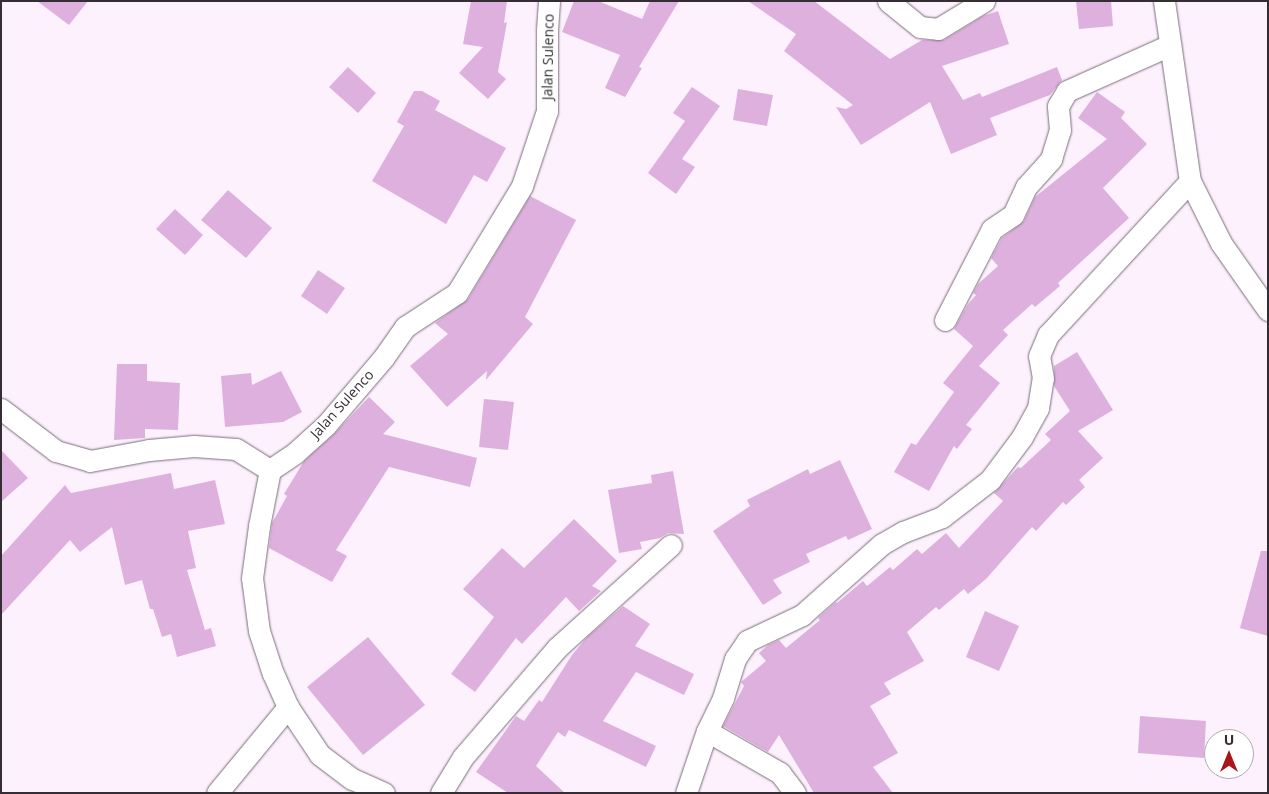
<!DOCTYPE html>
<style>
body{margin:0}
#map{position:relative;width:1269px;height:794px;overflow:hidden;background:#fef1fe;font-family:"Open Sans",sans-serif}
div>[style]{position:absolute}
.building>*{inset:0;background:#deb0de}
.roads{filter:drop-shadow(0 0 1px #7a6c7a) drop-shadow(0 0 1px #7a6c7a)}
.minor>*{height:21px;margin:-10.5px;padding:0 10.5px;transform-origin:10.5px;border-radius:10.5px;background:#fff}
span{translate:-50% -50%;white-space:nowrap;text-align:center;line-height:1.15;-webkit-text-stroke:4.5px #fff;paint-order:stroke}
.street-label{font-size:14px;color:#342e34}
.frame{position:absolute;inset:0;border:2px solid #342e34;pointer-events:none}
.north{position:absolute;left:1204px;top:729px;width:50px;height:50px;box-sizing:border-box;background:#fff;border:1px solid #aeabae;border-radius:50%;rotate:0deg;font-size:14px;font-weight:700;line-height:20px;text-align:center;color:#342e34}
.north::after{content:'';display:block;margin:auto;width:18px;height:22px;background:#a9151a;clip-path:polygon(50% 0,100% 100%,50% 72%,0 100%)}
</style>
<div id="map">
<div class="building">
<i style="clip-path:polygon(37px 1px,88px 1px,69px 25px)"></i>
<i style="clip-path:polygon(471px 1px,507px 1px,504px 23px,507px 22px,498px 72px,506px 79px,488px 99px,459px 73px,483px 47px,463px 44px)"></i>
<i style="clip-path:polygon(574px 1px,598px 1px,642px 19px,650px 1px,679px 1px,639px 67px,642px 68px,625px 97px,605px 88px,620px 55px,562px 32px)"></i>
<i style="clip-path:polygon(748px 1px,814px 1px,890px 59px,922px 40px,944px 40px,983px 16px,998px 11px,1009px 44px,942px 66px,963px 100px,980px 93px,982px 97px,1057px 67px,1062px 80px,1050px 95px,990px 118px,997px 135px,951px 154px,930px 102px,861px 145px,836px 107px,846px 109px,853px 105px,784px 51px,796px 34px)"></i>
<i style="clip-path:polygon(1076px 1px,1111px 1px,1113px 26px,1079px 29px)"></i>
<i style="clip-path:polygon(348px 67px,376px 93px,358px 113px,329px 87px)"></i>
<i style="clip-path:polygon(692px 87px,720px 106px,682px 159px,695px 167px,676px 194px,648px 173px,685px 121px,673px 113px)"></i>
<i style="clip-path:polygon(738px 89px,773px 95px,767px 126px,733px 120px)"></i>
<i style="clip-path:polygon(414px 91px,422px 91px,440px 101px,435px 110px,506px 148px,487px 182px,474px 175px,446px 224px,372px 181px,404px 126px,397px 122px)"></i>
<i style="clip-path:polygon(1097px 92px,1125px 112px,1121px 118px,1147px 144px,1103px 188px,1129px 218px,1058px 283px,1060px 286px,1035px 307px,1032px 304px,1003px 330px,1008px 335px,979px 366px,1000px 383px,966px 425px,972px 429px,957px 449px,954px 446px,929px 491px,894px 472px,911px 443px,916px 445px,954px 392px,943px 383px,973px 346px,954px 329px,968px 304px,976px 295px,973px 293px,978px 284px,998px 266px,991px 258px,1002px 238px,1024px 221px,1035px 197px,1107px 139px,1078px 118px)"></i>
<i style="clip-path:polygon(228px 190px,272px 228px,246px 258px,201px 220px)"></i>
<i style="clip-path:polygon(530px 196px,576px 220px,525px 317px,533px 324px,486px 380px,487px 371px,447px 407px,410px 366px,448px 334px,435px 323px,468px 299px)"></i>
<i style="clip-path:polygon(175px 209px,203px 235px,185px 255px,156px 229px)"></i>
<i style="clip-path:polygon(318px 270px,345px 288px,327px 314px,301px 296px)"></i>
<i style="clip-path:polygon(1077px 352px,1113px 410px,1078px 431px,1103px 458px,1079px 480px,1085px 487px,1066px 505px,1063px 502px,1036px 531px,1032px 527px,986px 579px,968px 594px,964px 589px,939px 610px,936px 607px,907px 632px,924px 661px,884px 683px,891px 694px,870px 706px,898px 753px,873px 767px,893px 793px,814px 793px,779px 735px,768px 752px,723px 726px,744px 686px,741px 682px,766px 661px,759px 653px,768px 645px,779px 640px,786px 648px,820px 620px,818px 618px,836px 602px,837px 603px,863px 581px,867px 586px,890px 567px,893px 570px,917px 549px,922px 554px,946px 533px,959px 548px,1003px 501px,994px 493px,1018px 467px,1021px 468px,1051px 440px,1045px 434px,1070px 411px,1054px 386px,1054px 366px)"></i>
<i style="clip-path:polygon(117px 364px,147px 364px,147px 381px,180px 383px,178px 430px,145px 429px,145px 438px,114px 440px)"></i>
<i style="clip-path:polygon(281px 371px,302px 412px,283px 422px,225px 427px,221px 376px,251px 373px,252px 385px)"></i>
<i style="clip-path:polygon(369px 397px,395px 422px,383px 434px,477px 458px,470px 487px,389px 467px,336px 550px,347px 556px,332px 582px,269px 548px,272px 523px,287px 496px,284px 494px,304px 461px,334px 434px)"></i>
<i style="clip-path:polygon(484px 399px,514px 402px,508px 450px,479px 447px)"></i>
<i style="clip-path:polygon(1px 450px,28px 478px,1px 502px)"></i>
<i style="clip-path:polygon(840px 460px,872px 529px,848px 540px,846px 536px,806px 554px,810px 562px,773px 580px,782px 593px,763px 605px,713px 531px,750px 506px,747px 500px,808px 469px,810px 474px)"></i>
<i style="clip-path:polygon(673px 471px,684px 534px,668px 533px,660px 538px,640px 542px,642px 549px,619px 553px,608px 490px,652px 483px,651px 475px)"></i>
<i style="clip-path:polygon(171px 473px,174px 489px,215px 480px,225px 524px,188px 531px,196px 568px,187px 570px,205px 630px,211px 628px,216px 646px,177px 657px,171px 634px,162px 637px,153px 609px,150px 609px,142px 580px,125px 585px,112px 527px,80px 552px,70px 540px,1px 615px,1px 556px,65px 485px,71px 493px)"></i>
<i style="clip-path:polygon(574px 519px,617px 561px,592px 586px,601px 591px,579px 611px,566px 597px,522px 644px,516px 638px,475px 692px,451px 674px,494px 617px,463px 589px,502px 548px,524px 568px)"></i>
<i style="clip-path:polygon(1261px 551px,1268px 551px,1268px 636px,1240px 628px)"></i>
<i style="clip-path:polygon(623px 606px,650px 624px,635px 646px,694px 674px,684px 695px,636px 672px,603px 721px,656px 746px,646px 767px,569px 730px,565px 737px,558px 732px,536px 766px,565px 793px,508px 793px,476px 772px,516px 716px,524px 721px,539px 700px,542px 702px,572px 655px,587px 637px)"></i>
<i style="clip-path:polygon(985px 611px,1019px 626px,999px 671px,966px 657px)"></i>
<i style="clip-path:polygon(368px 637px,425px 705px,363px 755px,307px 687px)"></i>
<i style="clip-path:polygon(1140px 716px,1206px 721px,1204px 758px,1138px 753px)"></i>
</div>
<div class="roads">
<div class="minor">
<i style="left:888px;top:1px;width:41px;rotate:39.1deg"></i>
<i style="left:920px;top:27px;width:18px;rotate:6deg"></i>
<i style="left:938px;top:29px;width:54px;rotate:-31.3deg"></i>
<i style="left:1164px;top:1px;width:182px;rotate:81.8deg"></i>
<i style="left:1190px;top:181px;width:69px;rotate:63.4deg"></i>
<i style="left:1221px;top:243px;width:82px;rotate:55deg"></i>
<i style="left:945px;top:320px;width:102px;rotate:-62.7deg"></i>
<i style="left:992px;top:229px;width:25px;rotate:-34deg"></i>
<i style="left:1013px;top:215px;width:31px;rotate:-65deg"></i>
<i style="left:1026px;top:187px;width:38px;rotate:-48deg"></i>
<i style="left:1051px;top:159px;width:30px;rotate:-73deg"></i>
<i style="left:1060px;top:130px;width:24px;rotate:-95deg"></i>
<i style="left:1058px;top:106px;width:17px;rotate:-59deg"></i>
<i style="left:1067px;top:91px;width:113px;rotate:-24.1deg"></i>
<i style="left:1px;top:409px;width:69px;rotate:37.4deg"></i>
<i style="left:56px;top:451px;width:35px;rotate:16deg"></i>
<i style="left:90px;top:461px;width:60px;rotate:-10.6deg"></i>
<i style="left:149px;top:450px;width:45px;rotate:-5.1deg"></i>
<i style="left:194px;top:446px;width:42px;rotate:4.1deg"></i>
<i style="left:236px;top:449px;width:40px;rotate:32deg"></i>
<i style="left:707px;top:731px;width:84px;rotate:29.9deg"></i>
<i style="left:780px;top:773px;width:25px;rotate:53deg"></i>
<i style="left:217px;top:793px;width:112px;rotate:-50.5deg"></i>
<i style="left:384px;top:793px;width:35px;rotate:-156deg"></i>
<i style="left:352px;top:779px;width:40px;rotate:-143deg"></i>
<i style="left:320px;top:755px;width:58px;rotate:-123.7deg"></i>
<i style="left:288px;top:707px;width:36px;rotate:-114deg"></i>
<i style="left:273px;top:674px;width:45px;rotate:-108deg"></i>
<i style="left:259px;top:631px;width:53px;rotate:-97.5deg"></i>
<i style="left:252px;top:578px;width:52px;rotate:-82.3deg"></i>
<i style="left:259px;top:526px;width:57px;rotate:-78.9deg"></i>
<i style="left:270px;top:470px;width:30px;rotate:-34deg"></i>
<i style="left:295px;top:453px;width:42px;rotate:-42.1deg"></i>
<i style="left:326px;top:425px;width:89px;rotate:-49.5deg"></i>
<i style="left:384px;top:357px;width:37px;rotate:-55deg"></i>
<i style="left:405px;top:327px;width:62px;rotate:-33.2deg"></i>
<i style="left:457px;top:293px;width:125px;rotate:-58.7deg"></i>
<i style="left:522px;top:186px;width:79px;rotate:-71.6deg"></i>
<i style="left:547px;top:111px;width:81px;rotate:-90deg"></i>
<i style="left:547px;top:30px;width:29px;rotate:-86deg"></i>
<i style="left:441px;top:793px;width:42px;rotate:-58.6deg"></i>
<i style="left:463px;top:757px;width:145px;rotate:-49.2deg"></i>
<i style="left:558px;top:647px;width:152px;rotate:-42.1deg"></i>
<i style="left:686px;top:793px;width:65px;rotate:-71.3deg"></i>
<i style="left:707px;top:731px;width:37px;rotate:-64deg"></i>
<i style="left:723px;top:698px;width:41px;rotate:-72.9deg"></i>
<i style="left:735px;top:659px;width:22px;rotate:-56deg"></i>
<i style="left:747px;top:641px;width:61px;rotate:-25.3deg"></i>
<i style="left:802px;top:615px;width:107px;rotate:-41.6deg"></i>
<i style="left:882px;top:544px;width:24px;rotate:-30deg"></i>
<i style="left:903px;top:532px;width:42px;rotate:-21deg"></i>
<i style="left:942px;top:517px;width:61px;rotate:-37.6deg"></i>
<i style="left:990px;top:480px;width:54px;rotate:-53.3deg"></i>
<i style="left:1022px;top:437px;width:33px;rotate:-61deg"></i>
<i style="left:1038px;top:408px;width:30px;rotate:-81deg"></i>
<i style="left:1043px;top:378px;width:22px;rotate:-100deg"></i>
<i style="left:1039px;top:356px;width:23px;rotate:-67deg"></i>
<i style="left:1048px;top:335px;width:209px;rotate:-47.3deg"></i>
</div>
</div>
<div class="street-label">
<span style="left:548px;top:57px;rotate:-89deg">Jalan Sulenco</span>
<span style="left:342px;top:404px;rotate:-48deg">Jalan Sulenco</span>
</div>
<div class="frame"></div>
<div class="north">U</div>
</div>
